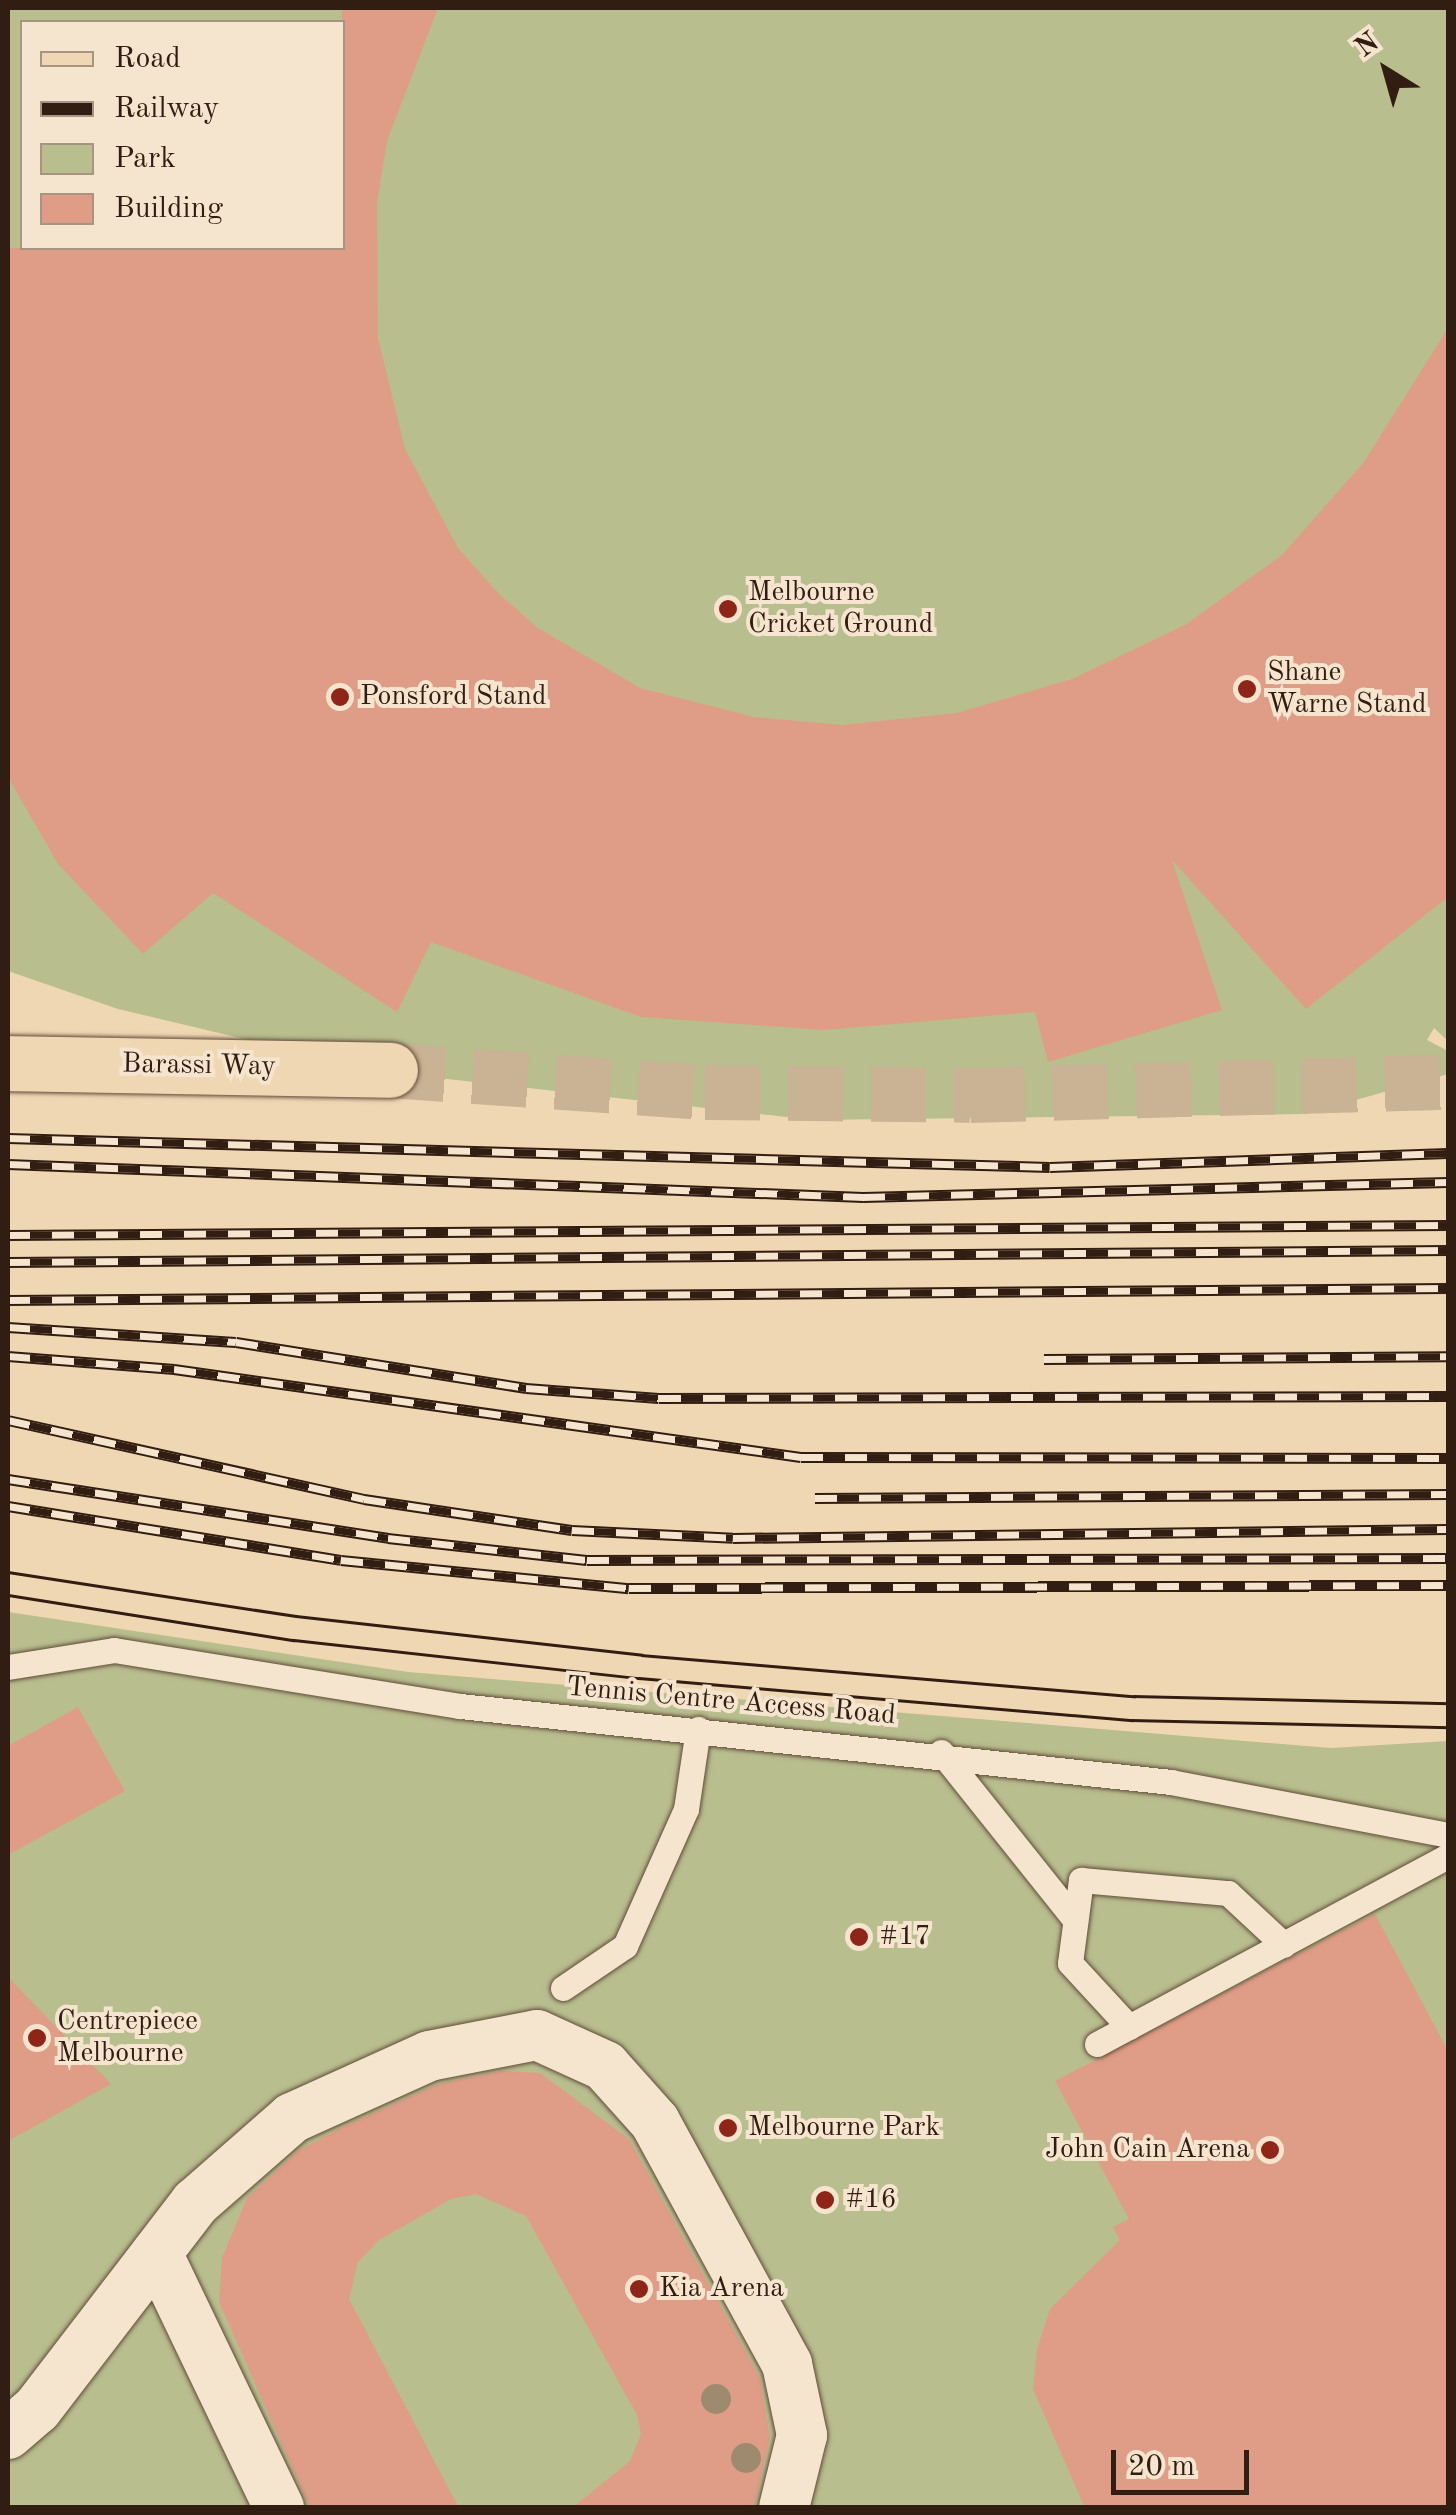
<!DOCTYPE html>
<style>
body{margin:0}
#map{position:relative;width:1456px;height:2515px;overflow:hidden;background:#f0d7b4;font-family:"Old Standard TT",serif}
div>[style]{position:absolute}
.green>*{inset:0;background:#b8be8e}
.building>*{inset:0;background:#df9d88}
.primary-tunnel>*{height:55px;margin-top:-27.5px;transform-origin:0;background:repeating-linear-gradient(90deg,#cab294 0 55px,transparent 0 83px)}
.roads{filter:drop-shadow(0 0 2px #624c3a) drop-shadow(0 0 2px #624c3a)}
.lane>*{height:25px;margin:-12.5px;padding:0 12.5px;transform-origin:12.5px;border-radius:12.5px;background:#f5e5ce}
.street>*{height:50px;margin:-25px;padding:0 25px;transform-origin:25px;border-radius:25px;background:#f5e5ce}
.primary>*{height:55px;margin:-27.5px;padding:0 27.5px;transform-origin:27.5px;border-radius:27.5px;background:#f0d7b4}
.tram>*{height:2.5px;margin:-1.25px;padding:0 1.25px;transform-origin:1.25px;border-radius:1.25px;background:#321d12}
.rail>*{height:11px;margin-top:-5.5px;transform-origin:0;background:repeating-linear-gradient(90deg,#f5e5ce 0 22px,#321d12 0 44px);box-sizing:border-box;border-block:2px solid #321d12}
.trees>*{width:30px;height:30px;margin:-15px;border-radius:50%;background:#9e8b6f}
.dots>*{width:28px;height:28px;translate:-50% -50%;box-sizing:border-box;border:5px solid #f5e5ce;border-radius:50%}
span{translate:-50% -50%;white-space:nowrap;text-align:center;line-height:1.15;-webkit-text-stroke:8px #f5e5ce;paint-order:stroke}
.poi-label{font-size:28px;color:#321d12}
.left{translate:0 -50%;text-align:left}
.right{translate:-100% -50%;text-align:right}
.street-label{font-size:28px;color:#321d12}
.frame{position:absolute;inset:0;border:10px solid #321d12;pointer-events:none}
.legend{position:absolute;left:20px;top:20px;width:325px;height:230px;box-sizing:border-box;background:#f5e5ce;border:2px solid #a79583;margin:0;padding:12px 18px;list-style:none;font-size:30px;color:#321d12}
.legend li{display:flex;align-items:center;gap:20px;height:50px}
.legend b{width:50px;border:2px solid #a79583}
.north{position:absolute;left:1336px;top:20px;width:100px;height:100px;-webkit-text-stroke:8px #f5e5ce;paint-order:stroke;rotate:323deg;font-size:28px;font-weight:700;line-height:40px;text-align:center;color:#321d12}
.north::after{content:'';display:block;margin:auto;width:35px;height:45px;background:#321d12;clip-path:polygon(50% 0,100% 100%,50% 72%,0 100%)}
.scale{position:absolute;left:1111px;top:2450px;width:138px;height:45px;box-sizing:border-box;border:5px solid #321d12;border-top:0;padding-left:12px;font-size:30px;line-height:35px;white-space:nowrap;color:#321d12;-webkit-text-stroke:8px #f5e5ce;paint-order:stroke}
</style>
<div id="map">
<div class="green">
<i style="clip-path:polygon(evenodd,8px 8px,1448px 8px,1448px 1041px,1434px 1028px,1427px 1040px,1448px 1051px,1448px 1074px,1306px 1114px,813px 1120px,384px 1072px,118px 1009px,8px 971px,8px 8px,22px 22px,342px 22px,342px 248px,22px 248px,22px 22px)"></i>
<i style="clip-path:polygon(8px 1612px,408px 1672px,1331px 1748px,1448px 1741px,1448px 2507px,8px 2508px)"></i>
</div>
<div class="building">
<i style="clip-path:polygon(342px 8px,438px 8px,387px 141px,377px 203px,378px 338px,405px 449px,458px 548px,498px 593px,538px 628px,640px 688px,754px 717px,842px 725px,957px 713px,1072px 679px,1185px 625px,1282px 555px,1364px 462px,1448px 328px,1448px 897px,1306px 1009px,1172px 860px,1222px 1010px,1048px 1062px,1035px 1012px,824px 1030px,641px 1017px,431px 942px,397px 1012px,213px 893px,143px 954px,58px 864px,8px 777px,8px 248px,342px 248px)"></i>
<i style="clip-path:polygon(78px 1707px,125px 1791px,8px 1855px,8px 1746px)"></i>
<i style="clip-path:polygon(1375px 1914px,1448px 2051px,1448px 2508px,1085px 2508px,1033px 2389px,1037px 2349px,1050px 2309px,1120px 2240px,1113px 2227px,1129px 2219px,1055px 2081px)"></i>
<i style="clip-path:polygon(8px 1977px,111px 2084px,8px 2141px)"></i>
<i style="clip-path:polygon(502px 2071px,540px 2073px,629px 2139px,760px 2378px,770px 2437px,754px 2508px,572px 2508px,630px 2461px,641px 2434px,637px 2415px,526px 2216px,476px 2194px,451px 2199px,379px 2240px,358px 2262px,349px 2299px,459px 2508px,310px 2508px,219px 2302px,222px 2258px,247px 2198px,299px 2150px,349px 2124px,438px 2084px)"></i>
</div>
<div class="primary-tunnel">
<i style="left:390px;top:1070px;width:316px;rotate:4deg"></i>
<i style="left:705px;top:1092px;width:265px;rotate:0.6deg"></i>
<i style="left:970px;top:1095px;width:478px;rotate:-1.6deg"></i>
</div>
<div class="roads">
<div class="lane">
<i style="left:8px;top:1667px;width:107px;rotate:-9.1deg"></i>
<i style="left:114px;top:1650px;width:351px;rotate:9.2deg"></i>
<i style="left:460px;top:1706px;width:715px;rotate:6.1deg"></i>
<i style="left:1171px;top:1782px;width:282px;rotate:10.8deg"></i>
<i style="left:941px;top:1752px;width:215px;rotate:51.4deg"></i>
<i style="left:563px;top:1988px;width:75px;rotate:-34.1deg"></i>
<i style="left:625px;top:1946px;width:150px;rotate:-66deg"></i>
<i style="left:686px;top:1809px;width:81px;rotate:-81.5deg"></i>
<i style="left:1129px;top:2027px;width:87px;rotate:-132.7deg"></i>
<i style="left:1070px;top:1963px;width:84px;rotate:-82.5deg"></i>
<i style="left:1081px;top:1880px;width:148px;rotate:5.1deg"></i>
<i style="left:1228px;top:1893px;width:76px;rotate:42.9deg"></i>
<i style="left:1097px;top:2044px;width:398px;rotate:-28.2deg"></i>
</div>
<div class="street">
<i style="left:157px;top:2253px;width:283px;rotate:64.4deg"></i>
<i style="left:8px;top:2434px;width:38px;rotate:-41deg"></i>
<i style="left:37px;top:2409px;width:260px;rotate:-52.5deg"></i>
<i style="left:195px;top:2203px;width:129px;rotate:-41.2deg"></i>
<i style="left:292px;top:2118px;width:150px;rotate:-24.3deg"></i>
<i style="left:429px;top:2056px;width:110px;rotate:-11deg"></i>
<i style="left:537px;top:2035px;width:75px;rotate:24.5deg"></i>
<i style="left:605px;top:2066px;width:75px;rotate:48.2deg"></i>
<i style="left:655px;top:2122px;width:276px;rotate:61.4deg"></i>
<i style="left:787px;top:2364px;width:73px;rotate:78.1deg"></i>
<i style="left:802px;top:2435px;width:75px;rotate:103.9deg"></i>
</div>
<div class="primary">
<i style="left:8px;top:1063px;width:382px;rotate:1deg"></i>
</div>
</div>
<div class="tram">
<i style="left:8px;top:1572px;width:291px;rotate:8.7deg"></i>
<i style="left:296px;top:1616px;width:348px;rotate:6.4deg"></i>
<i style="left:642px;top:1655px;width:494px;rotate:4.8deg"></i>
<i style="left:1134px;top:1696px;width:314px;rotate:1.3deg"></i>
<i style="left:8px;top:1595px;width:289px;rotate:9deg"></i>
<i style="left:293px;top:1640px;width:348px;rotate:6.3deg"></i>
<i style="left:639px;top:1678px;width:495px;rotate:4.9deg"></i>
<i style="left:1132px;top:1720px;width:316px;rotate:1.3deg"></i>
</div>
<div class="rail">
<i style="left:8px;top:1138px;width:1042px;rotate:1.59deg"></i>
<i style="left:1050px;top:1167px;width:398px;rotate:-2deg"></i>
<i style="left:8px;top:1164px;width:856px;rotate:2.21deg"></i>
<i style="left:863px;top:1197px;width:585px;rotate:-1.47deg"></i>
<i style="left:8px;top:1235px;width:1440px;rotate:-0.4deg"></i>
<i style="left:8px;top:1262px;width:1440px;rotate:-0.48deg"></i>
<i style="left:8px;top:1300px;width:1440px;rotate:-0.48deg"></i>
<i style="left:8px;top:1327px;width:228px;rotate:3.8deg"></i>
<i style="left:236px;top:1342px;width:294px;rotate:9deg"></i>
<i style="left:526px;top:1388px;width:133px;rotate:4.3deg"></i>
<i style="left:659px;top:1398px;width:789px;rotate:-0.15deg"></i>
<i style="left:8px;top:1356px;width:167px;rotate:4.5deg"></i>
<i style="left:174px;top:1369px;width:633px;rotate:7.99deg"></i>
<i style="left:801px;top:1457px;width:647px;rotate:0.09deg"></i>
<i style="left:1044px;top:1359px;width:404px;rotate:-0.4deg"></i>
<i style="left:8px;top:1420px;width:365px;rotate:12.5deg"></i>
<i style="left:364px;top:1499px;width:210px;rotate:8.5deg"></i>
<i style="left:572px;top:1530px;width:161px;rotate:2.8deg"></i>
<i style="left:733px;top:1538px;width:715px;rotate:-0.72deg"></i>
<i style="left:8px;top:1479px;width:385px;rotate:8.8deg"></i>
<i style="left:388px;top:1538px;width:200px;rotate:6.3deg"></i>
<i style="left:587px;top:1560px;width:861px;rotate:-0.13deg"></i>
<i style="left:815px;top:1498px;width:633px;rotate:-0.36deg"></i>
<i style="left:8px;top:1506px;width:337px;rotate:9.2deg"></i>
<i style="left:341px;top:1560px;width:289px;rotate:5.6deg"></i>
<i style="left:629px;top:1588px;width:819px;rotate:-0.21deg"></i>
</div>
<div class="trees">
<i style="left:716px;top:2399px"></i>
<i style="left:746px;top:2458px"></i>
</div>
<div class="dots">
<i style="left:728px;top:609px;background:#8f2418"></i>
<i style="left:1247px;top:689px;background:#8f2418"></i>
<i style="left:340px;top:697px;background:#8f2418"></i>
<i style="left:859px;top:1937px;background:#8f2418"></i>
<i style="left:37px;top:2038px;background:#8f2418"></i>
<i style="left:728px;top:2128px;background:#8f2418"></i>
<i style="left:1270px;top:2150px;background:#8f2418"></i>
<i style="left:825px;top:2200px;background:#8f2418"></i>
<i style="left:639px;top:2289px;background:#8f2418"></i>
</div>
<div class="poi-label">
<span class="left" style="left:748px;top:609px">Melbourne<br>Cricket Ground</span>
<span class="left" style="left:1267px;top:689px">Shane<br>Warne Stand</span>
<span class="left" style="left:360px;top:697px">Ponsford Stand</span>
<span class="left" style="left:879px;top:1937px">#17</span>
<span class="left" style="left:57px;top:2038px">Centrepiece<br>Melbourne</span>
<span class="left" style="left:748px;top:2128px">Melbourne Park</span>
<span class="right" style="left:1250px;top:2150px">John Cain Arena</span>
<span class="left" style="left:845px;top:2200px">#16</span>
<span class="left" style="left:659px;top:2289px">Kia Arena</span>
</div>
<div class="street-label">
<span style="left:199px;top:1066px;rotate:1deg">Barassi Way</span>
<span style="left:731px;top:1702px;rotate:5deg">Tennis Centre Access Road</span>
</div>
<div class="frame"></div>
<ul class="legend">
<li><b style="height:12px;background:#f0d7b4"></b>Road</li>
<li><b style="height:12px;background:#321d12"></b>Railway</li>
<li><b style="height:28px;background:#b8be8e"></b>Park</li>
<li><b style="height:28px;background:#df9d88"></b>Building</li>
</ul>
<div class="north">N</div>
<div class="scale">20 m</div>
</div>
